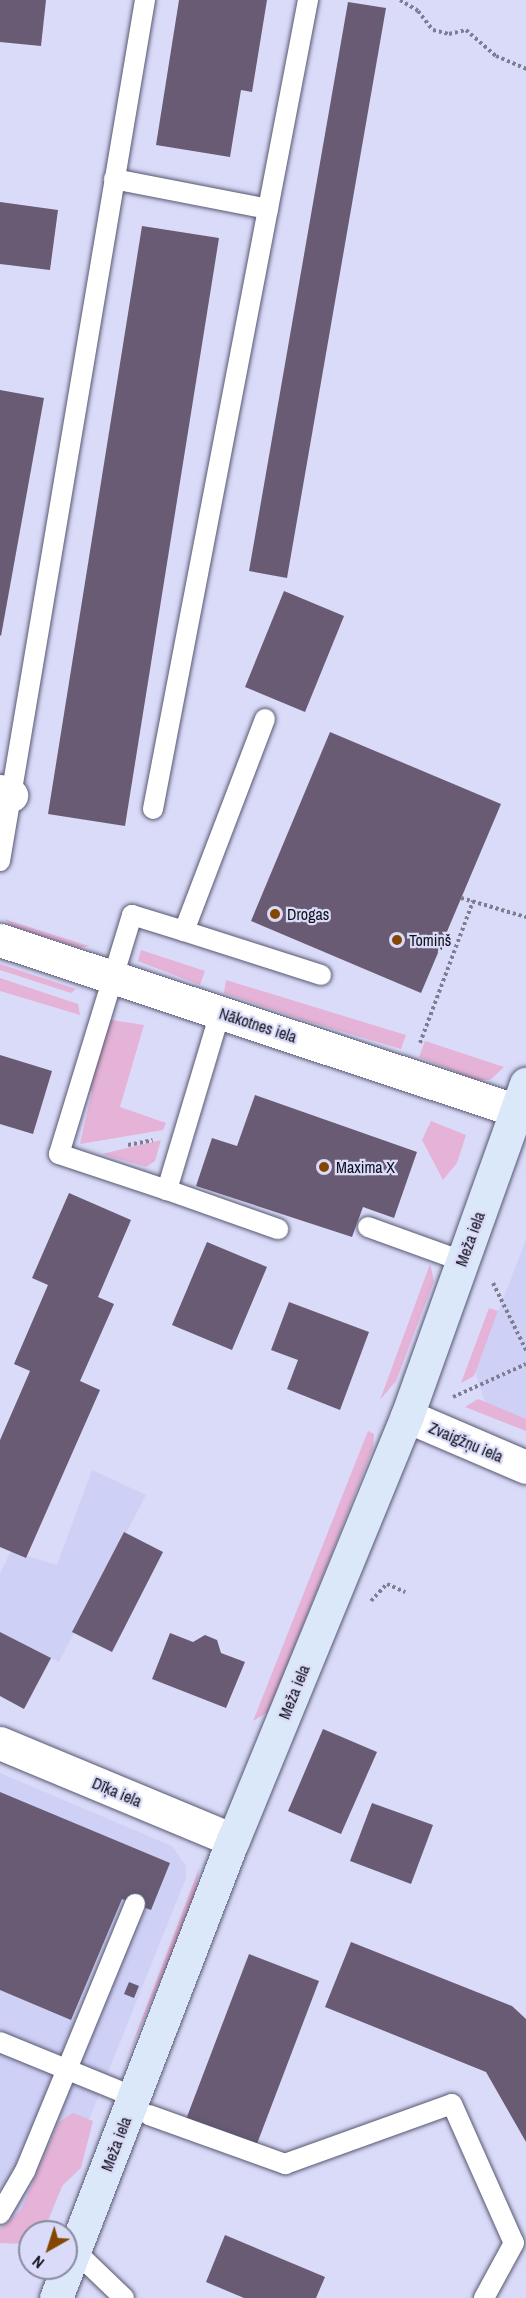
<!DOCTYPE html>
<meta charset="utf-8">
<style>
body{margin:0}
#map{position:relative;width:526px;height:2298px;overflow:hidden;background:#dadbf9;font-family:"Archivo Narrow",sans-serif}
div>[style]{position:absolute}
.built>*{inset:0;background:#ced0f5}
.green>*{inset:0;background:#e5b3d7}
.building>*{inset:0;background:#695b73}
.path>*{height:4px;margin-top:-2px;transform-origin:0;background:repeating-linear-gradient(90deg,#7d7e92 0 3px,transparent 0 6px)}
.roads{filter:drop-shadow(0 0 2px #575871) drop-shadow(0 0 2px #575871)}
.lane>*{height:20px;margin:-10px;padding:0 10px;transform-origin:10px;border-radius:10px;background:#fff}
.street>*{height:33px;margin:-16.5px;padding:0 16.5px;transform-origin:16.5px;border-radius:16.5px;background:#fff}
.secondary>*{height:33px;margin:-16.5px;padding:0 16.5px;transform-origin:16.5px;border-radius:16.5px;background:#dbe8f9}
.dots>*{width:16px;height:16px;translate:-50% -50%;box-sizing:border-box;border:3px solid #dadbf9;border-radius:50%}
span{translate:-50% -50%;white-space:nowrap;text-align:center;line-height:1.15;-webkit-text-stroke:4.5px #dadbf9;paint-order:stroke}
.poi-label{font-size:16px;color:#10101a}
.left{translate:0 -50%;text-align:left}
.street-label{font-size:16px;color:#10101a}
.north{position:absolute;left:18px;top:2220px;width:60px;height:60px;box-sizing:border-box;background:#dadbf9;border:2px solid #898aa0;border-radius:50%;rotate:219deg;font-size:16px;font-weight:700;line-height:24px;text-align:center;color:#10101a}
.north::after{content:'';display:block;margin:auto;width:21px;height:27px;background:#844604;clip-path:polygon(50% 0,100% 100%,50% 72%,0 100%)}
</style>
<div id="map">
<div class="built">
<i style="clip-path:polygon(526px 1240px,526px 1426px,488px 1411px,475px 1371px)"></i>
<i style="clip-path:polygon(92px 1470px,146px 1495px,59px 1662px,0 1632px,0 1573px,11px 1551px,57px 1565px)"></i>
<i style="clip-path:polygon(0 1773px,172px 1846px,186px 1866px,186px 1878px,44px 2232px,30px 2232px,30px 2244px,0 2243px)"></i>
</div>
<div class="green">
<i style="clip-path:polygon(4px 919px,89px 946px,80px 948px,12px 926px)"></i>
<i style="clip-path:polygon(141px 950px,205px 971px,200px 985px,138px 961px)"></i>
<i style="clip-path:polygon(0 964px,76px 989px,71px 993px,0 970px)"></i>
<i style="clip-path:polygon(0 978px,78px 1004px,80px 1015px,0 991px)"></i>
<i style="clip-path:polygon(226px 980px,406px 1035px,401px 1049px,300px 1019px,224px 993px)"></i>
<i style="clip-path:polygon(105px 1019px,144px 1025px,120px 1107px,166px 1123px,163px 1130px,80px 1144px,92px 1091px,82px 1089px)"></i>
<i style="clip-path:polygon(425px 1041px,504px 1067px,490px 1080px,476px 1080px,419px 1057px)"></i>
<i style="clip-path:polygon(431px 1121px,466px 1135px,457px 1163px,443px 1180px,422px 1140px)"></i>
<i style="clip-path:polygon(161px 1140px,155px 1161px,146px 1167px,102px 1154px)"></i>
<i style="clip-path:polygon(430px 1264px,434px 1281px,396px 1381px,380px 1400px)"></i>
<i style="clip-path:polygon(489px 1308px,498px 1311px,474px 1376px,461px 1383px)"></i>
<i style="clip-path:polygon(478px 1399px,526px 1419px,526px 1431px,465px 1407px)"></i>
<i style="clip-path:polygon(368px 1431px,374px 1434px,373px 1448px,331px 1555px,268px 1712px,253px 1721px)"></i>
<i style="clip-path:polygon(199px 1868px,194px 1903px,127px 2058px)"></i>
<i style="clip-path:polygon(73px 2113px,93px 2121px,81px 2168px,62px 2186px,43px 2232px,30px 2232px,30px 2244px,0 2243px,0 2229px,21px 2210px,59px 2122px)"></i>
</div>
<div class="building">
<i style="clip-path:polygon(0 0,46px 0,41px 46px,0 42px)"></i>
<i style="clip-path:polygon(179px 0,267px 0,252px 92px,241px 90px,230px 157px,156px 145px)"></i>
<i style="clip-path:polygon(348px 2px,386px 8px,287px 578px,249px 571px)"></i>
<i style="clip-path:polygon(0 202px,58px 210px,50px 270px,0 264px)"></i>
<i style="clip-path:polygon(142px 226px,219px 238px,125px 826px,48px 814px)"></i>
<i style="clip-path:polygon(0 390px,44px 398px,1px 636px,0 635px)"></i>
<i style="clip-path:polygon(284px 591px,344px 616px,305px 712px,245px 687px)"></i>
<i style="clip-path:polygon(330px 732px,501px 804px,421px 993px,251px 921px)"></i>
<i style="clip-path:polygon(0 1055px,52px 1071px,33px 1134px,0 1124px)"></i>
<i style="clip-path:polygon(255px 1095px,417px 1152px,394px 1218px,363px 1207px,352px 1237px,196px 1186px,212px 1138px,237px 1146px)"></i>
<i style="clip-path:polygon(69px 1193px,131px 1220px,98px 1297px,114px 1304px,80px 1381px,100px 1390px,26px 1558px,0 1547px,0 1440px,30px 1371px,14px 1364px,48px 1285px,32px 1278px)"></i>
<i style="clip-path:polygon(207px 1242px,267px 1267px,232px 1350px,172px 1325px)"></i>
<i style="clip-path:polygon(289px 1302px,369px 1332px,340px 1410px,287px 1389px,298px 1360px,271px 1350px)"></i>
<i style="clip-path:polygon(124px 1532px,163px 1552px,112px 1652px,72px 1632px)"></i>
<i style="clip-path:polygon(0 1632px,51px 1658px,24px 1709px,0 1696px)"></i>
<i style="clip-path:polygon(170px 1633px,193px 1642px,205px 1635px,217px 1640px,221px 1653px,245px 1662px,226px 1708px,152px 1679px)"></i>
<i style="clip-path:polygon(323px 1729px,377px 1752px,341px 1834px,288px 1811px)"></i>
<i style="clip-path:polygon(0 1792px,170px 1863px,151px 1910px,122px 1899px,71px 2020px,0 1990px)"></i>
<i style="clip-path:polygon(372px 1803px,433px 1825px,411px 1884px,350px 1861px)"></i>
<i style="clip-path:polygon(351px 1942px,512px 2006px,526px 2019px,526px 2142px,486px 2072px,325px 2007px)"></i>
<i style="clip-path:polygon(249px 1954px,319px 1981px,255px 2149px,185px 2122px)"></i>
<i style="clip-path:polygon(129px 1982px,139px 1986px,134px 1998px,124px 1994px)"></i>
<i style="clip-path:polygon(225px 2235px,325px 2277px,316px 2298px,244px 2298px,206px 2282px)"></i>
</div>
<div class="path">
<i style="left:400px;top:0;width:21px;rotate:31deg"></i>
<i style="left:418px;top:11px;width:24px;rotate:52deg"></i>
<i style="left:433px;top:30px;width:16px;rotate:14deg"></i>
<i style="left:449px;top:34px;width:17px;rotate:-13deg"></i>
<i style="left:466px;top:30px;width:40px;rotate:41deg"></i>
<i style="left:496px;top:56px;width:33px;rotate:23deg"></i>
<i style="left:461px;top:898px;width:68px;rotate:16.3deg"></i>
<i style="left:420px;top:1043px;width:152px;rotate:-69.5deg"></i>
<i style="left:128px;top:1145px;width:25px;rotate:-11deg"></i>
<i style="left:493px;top:1283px;width:75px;rotate:63.8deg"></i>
<i style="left:453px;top:1397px;width:80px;rotate:-24.3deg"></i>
<i style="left:371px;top:1601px;width:23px;rotate:-47deg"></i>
<i style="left:387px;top:1584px;width:20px;rotate:24deg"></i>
</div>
<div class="roads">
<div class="lane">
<i style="left:114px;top:179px;width:157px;rotate:11deg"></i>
<i style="left:153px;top:809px;width:824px;rotate:-79.15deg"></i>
<i style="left:0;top:861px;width:873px;rotate:-80.44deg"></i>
<i style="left:184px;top:931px;width:144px;rotate:17.8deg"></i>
<i style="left:220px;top:1013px;width:185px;rotate:106.7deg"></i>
<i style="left:167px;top:1190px;width:114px;rotate:-161.6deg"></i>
<i style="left:59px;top:1154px;width:250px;rotate:-73deg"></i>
<i style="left:132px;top:915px;width:54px;rotate:17.1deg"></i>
<i style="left:184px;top:931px;width:227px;rotate:-69.1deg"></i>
<i style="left:167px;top:1190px;width:118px;rotate:19.4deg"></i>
<i style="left:368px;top:1227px;width:100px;rotate:19.9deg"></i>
<i style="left:0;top:2042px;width:145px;rotate:22.3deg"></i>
<i style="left:149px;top:2115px;width:145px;rotate:19.8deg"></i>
<i style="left:285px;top:2164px;width:177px;rotate:-19.8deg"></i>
<i style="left:452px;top:2104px;width:152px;rotate:66deg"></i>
<i style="left:514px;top:2243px;width:63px;rotate:118.6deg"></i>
<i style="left:0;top:2214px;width:50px;rotate:-59.8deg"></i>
<i style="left:25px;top:2171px;width:289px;rotate:-67.6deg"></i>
<i style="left:75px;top:2251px;width:68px;rotate:43.8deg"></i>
</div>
<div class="street">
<i style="left:0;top:791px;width:12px;rotate:20deg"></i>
<i style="left:0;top:940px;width:542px;rotate:18.27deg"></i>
<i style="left:407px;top:1416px;width:129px;rotate:23.2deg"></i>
<i style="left:0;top:1743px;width:252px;rotate:22.6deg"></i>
</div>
<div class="secondary">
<i style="left:56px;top:2298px;width:491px;rotate:-68.9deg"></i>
<i style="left:233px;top:1840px;width:458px;rotate:-67.7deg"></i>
<i style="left:407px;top:1416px;width:353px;rotate:-70.3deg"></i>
</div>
</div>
<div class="dots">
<i style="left:275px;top:914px;background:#844604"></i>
<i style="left:397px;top:940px;background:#844604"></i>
<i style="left:324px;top:1167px;background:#844604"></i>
</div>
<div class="poi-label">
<span class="left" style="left:287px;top:914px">Drogas</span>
<span class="left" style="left:409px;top:940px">Tomiņš</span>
<span class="left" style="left:336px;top:1167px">Maxima X</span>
</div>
<div class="street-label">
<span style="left:258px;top:1025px;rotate:18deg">Nākotnes iela</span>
<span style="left:470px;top:1239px;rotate:-70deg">Meža iela</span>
<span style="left:466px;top:1442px;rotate:23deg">Zvaigžņu iela</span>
<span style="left:294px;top:1692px;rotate:-68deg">Meža iela</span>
<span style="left:117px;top:1792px;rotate:23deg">Dīķa iela</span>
<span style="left:116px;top:2144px;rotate:-69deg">Meža iela</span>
</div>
<div class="north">N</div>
</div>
